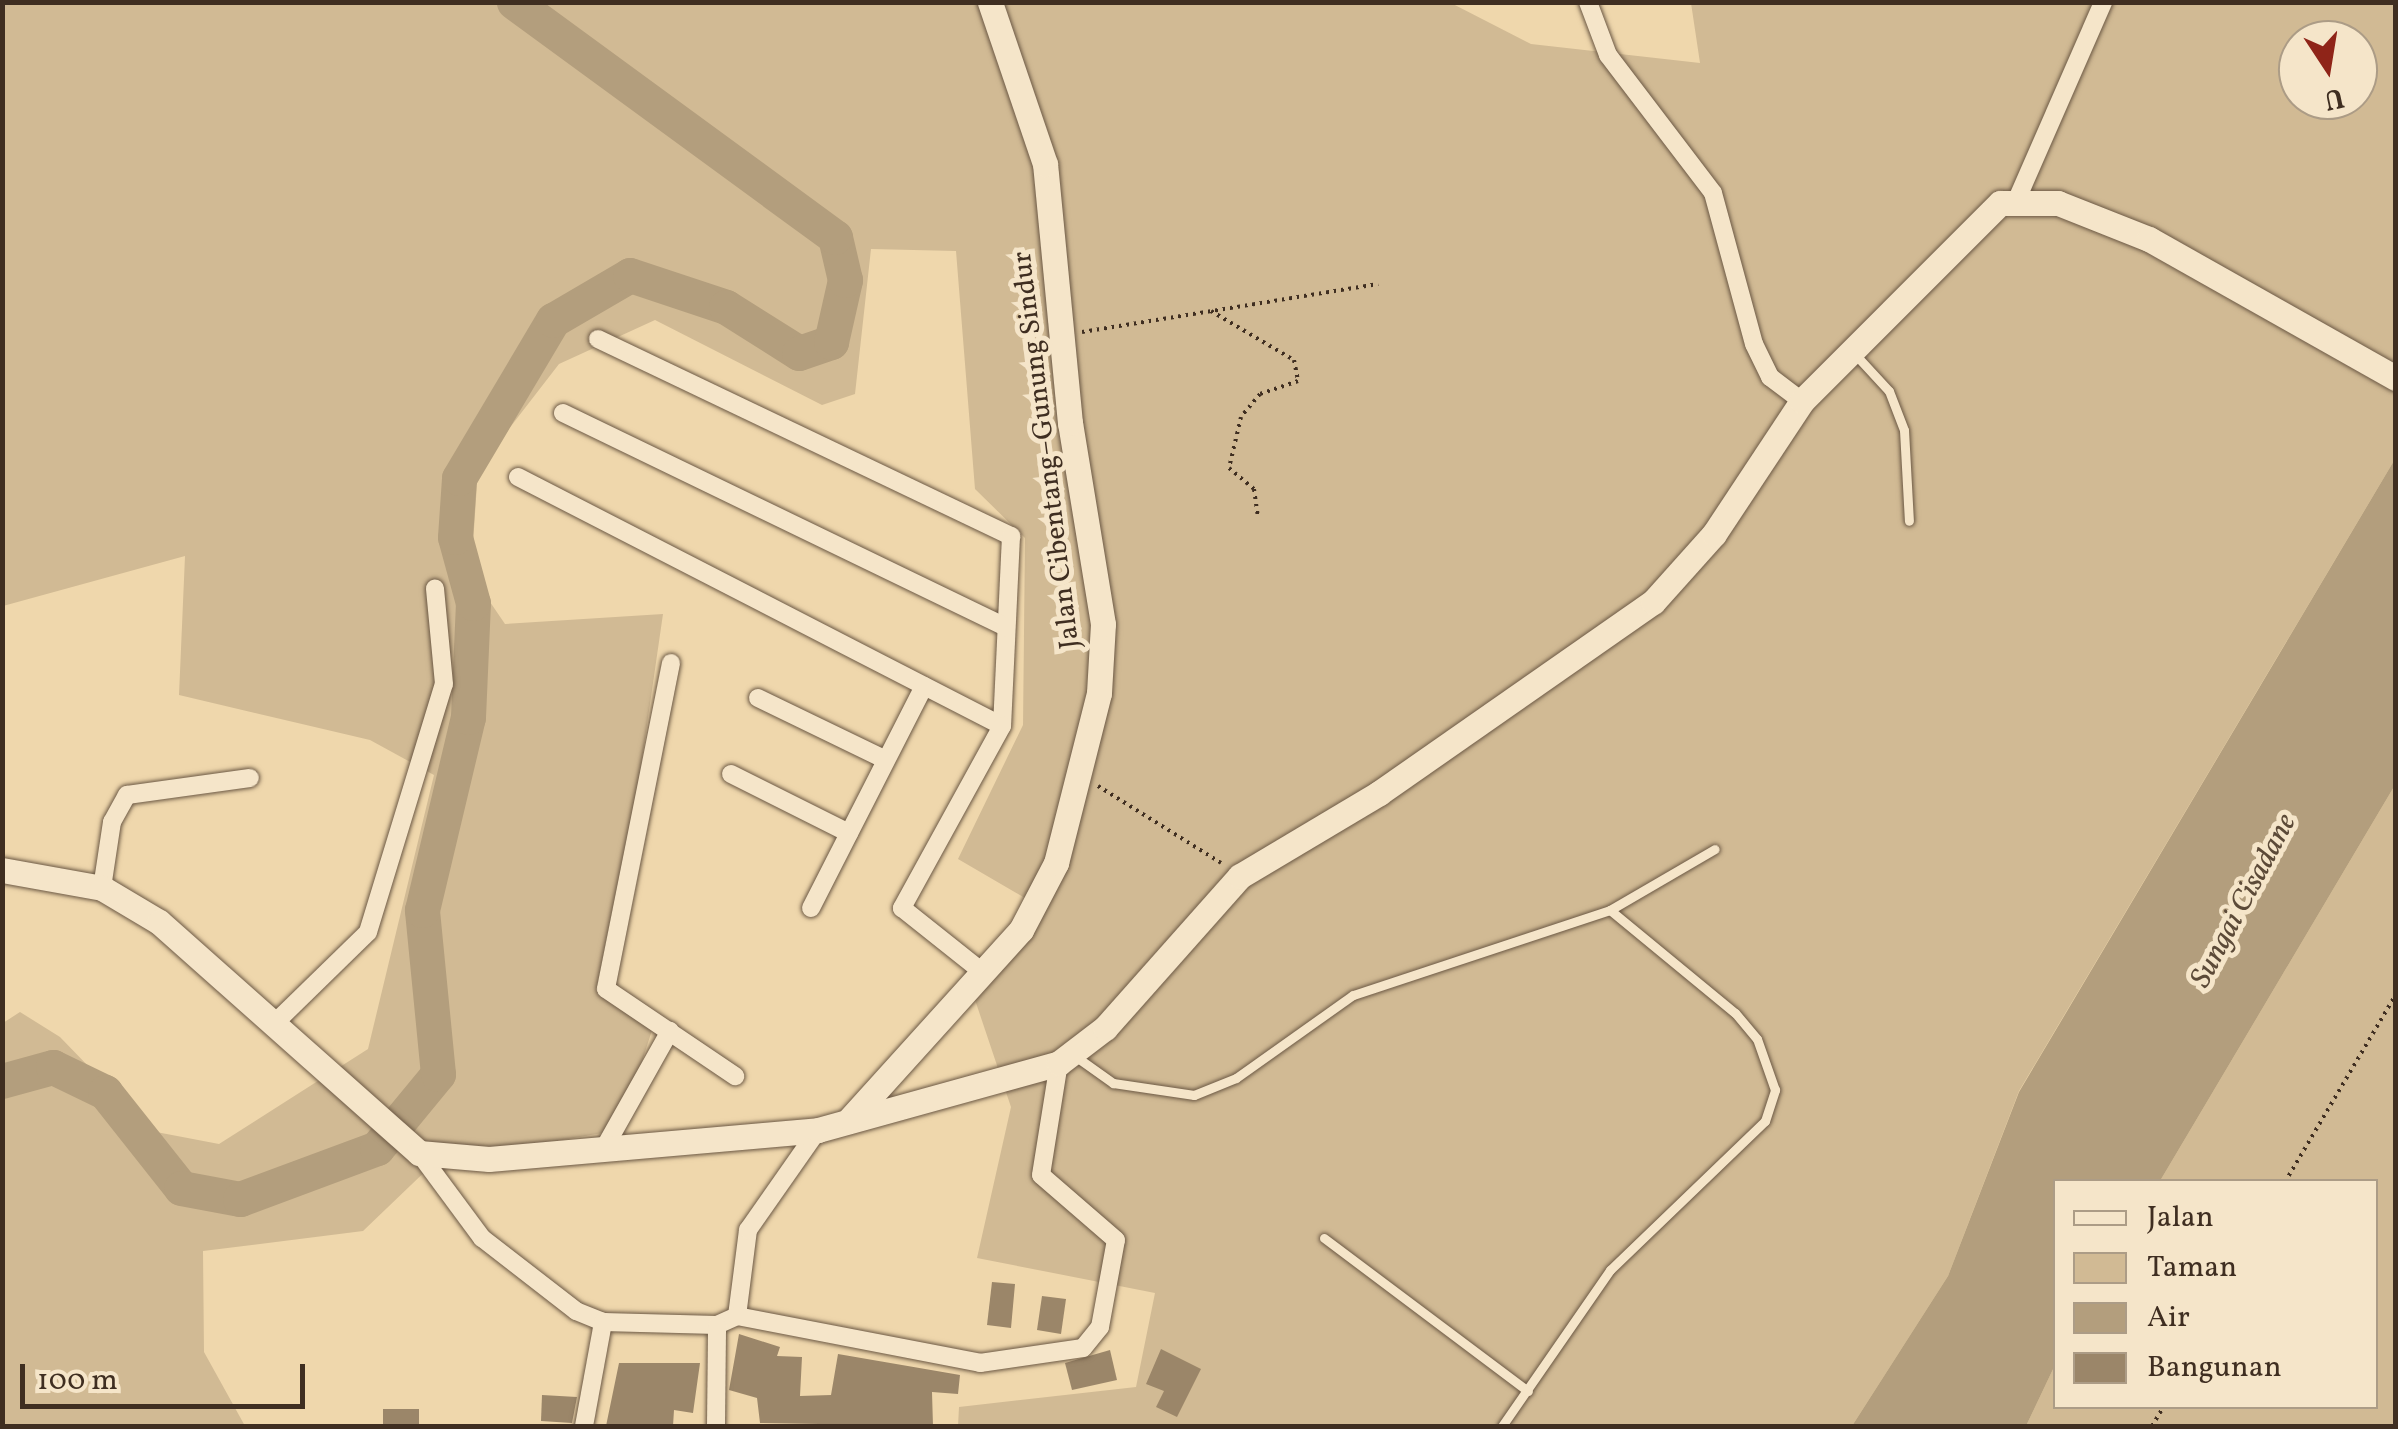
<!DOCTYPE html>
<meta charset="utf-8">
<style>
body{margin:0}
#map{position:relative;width:2398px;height:1429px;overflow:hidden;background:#efd7ac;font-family:Vollkorn,serif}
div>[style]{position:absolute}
.green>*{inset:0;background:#d1ba94}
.water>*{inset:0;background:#b39e7d}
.river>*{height:35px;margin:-17.5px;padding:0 17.5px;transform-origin:17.5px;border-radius:17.5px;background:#b39e7d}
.building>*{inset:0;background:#9b8669}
.path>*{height:4px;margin-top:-2px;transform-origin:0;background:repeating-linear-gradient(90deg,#3f2e21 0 2.5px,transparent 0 7.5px)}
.roads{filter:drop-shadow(0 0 2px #6b5844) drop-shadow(0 0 2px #6b5844)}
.lane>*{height:9px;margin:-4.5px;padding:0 4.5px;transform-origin:4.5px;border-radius:4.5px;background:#f5e5c9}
.street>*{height:18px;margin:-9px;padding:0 9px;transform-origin:9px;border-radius:9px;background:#f5e5c9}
.secondary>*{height:25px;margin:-12.5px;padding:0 12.5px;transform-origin:12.5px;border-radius:12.5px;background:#f5e5c9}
span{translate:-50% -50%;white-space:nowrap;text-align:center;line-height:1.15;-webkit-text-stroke:10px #f5e5c9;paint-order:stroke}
.street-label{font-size:28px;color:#3f2e21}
.water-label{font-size:30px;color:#5c4a38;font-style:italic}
.frame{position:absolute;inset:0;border:5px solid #3f2e21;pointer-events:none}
.legend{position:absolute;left:2053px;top:1179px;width:325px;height:230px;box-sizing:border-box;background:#f5e5c9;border:2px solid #ac9c86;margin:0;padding:12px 18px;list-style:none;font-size:30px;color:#3f2e21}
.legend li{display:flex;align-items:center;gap:20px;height:50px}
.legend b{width:50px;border:2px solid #ac9c86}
.north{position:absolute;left:2278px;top:20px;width:100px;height:100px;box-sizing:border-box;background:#f5e5c9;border:2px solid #ac9c86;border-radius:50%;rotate:168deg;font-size:28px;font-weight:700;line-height:40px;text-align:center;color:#3f2e21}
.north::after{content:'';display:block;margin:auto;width:35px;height:45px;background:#8f2418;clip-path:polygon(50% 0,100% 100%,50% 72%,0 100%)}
.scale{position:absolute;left:20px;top:1364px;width:285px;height:45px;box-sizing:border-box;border:5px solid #3f2e21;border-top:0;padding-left:12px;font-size:30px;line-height:35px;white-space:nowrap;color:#3f2e21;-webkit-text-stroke:8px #f5e5c9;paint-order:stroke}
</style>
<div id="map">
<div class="green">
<i style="clip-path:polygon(evenodd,1449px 2px,1531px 44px,1700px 63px,1691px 3px,2395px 3px,2395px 459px,2019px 1091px,1948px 1276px,1852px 1426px,958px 1426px,959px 1407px,1136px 1387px,1155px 1293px,977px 1258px,1011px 1107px,971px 988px,1030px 901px,958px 859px,1023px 725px,1025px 538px,975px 489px,956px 251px,871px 249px,855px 394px,822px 405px,655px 320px,559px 364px,478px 469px,471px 574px,505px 624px,663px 614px,609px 987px,653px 1027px,620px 1130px,435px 1162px,363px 1231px,203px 1251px,204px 1352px,245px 1426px,3px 1426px,3px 1023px,20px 1012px,60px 1037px,151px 1131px,219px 1144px,368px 1049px,434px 775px,370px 740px,179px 695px,185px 556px,3px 606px,3px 3px,1449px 2px,2298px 40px,2358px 40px,2358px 100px,2298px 100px,2298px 40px)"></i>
<i style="clip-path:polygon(2395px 785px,2395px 1426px,2026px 1426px,2055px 1365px,2056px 1406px,2376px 1406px,2376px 1182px,2160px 1181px)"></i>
</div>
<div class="water">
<i style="clip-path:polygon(2395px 459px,2395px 785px,2160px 1181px,2056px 1182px,2055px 1365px,2026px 1426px,1852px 1426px,1948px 1276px,2019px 1092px)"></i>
</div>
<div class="river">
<i style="left:2px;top:1081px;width:53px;rotate:-15.4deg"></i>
<i style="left:53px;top:1067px;width:58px;rotate:25.7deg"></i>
<i style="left:105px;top:1092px;width:122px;rotate:51.6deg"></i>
<i style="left:181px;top:1188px;width:60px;rotate:10.6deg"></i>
<i style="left:240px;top:1199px;width:146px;rotate:-20.4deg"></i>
<i style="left:377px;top:1148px;width:96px;rotate:-50.5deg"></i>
<i style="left:438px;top:1074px;width:165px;rotate:-95.6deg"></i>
<i style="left:422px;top:910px;width:198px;rotate:-76.6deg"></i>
<i style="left:468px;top:717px;width:114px;rotate:-87.5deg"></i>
<i style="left:473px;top:603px;width:68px;rotate:-105.3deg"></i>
<i style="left:455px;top:537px;width:59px;rotate:-86.1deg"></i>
<i style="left:459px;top:478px;width:184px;rotate:-59.3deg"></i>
<i style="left:553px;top:320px;width:89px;rotate:-30.3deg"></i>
<i style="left:630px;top:275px;width:101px;rotate:18.4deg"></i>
<i style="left:726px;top:307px;width:86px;rotate:32.2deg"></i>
<i style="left:799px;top:353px;width:34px;rotate:-19deg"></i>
<i style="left:831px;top:342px;width:64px;rotate:-77.3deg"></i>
<i style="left:845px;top:280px;width:44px;rotate:-103.1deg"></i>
<i style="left:835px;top:237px;width:398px;rotate:-143.8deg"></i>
</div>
<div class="building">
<i style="clip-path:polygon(992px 1282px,1015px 1284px,1011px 1328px,987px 1325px)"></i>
<i style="clip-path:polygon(1042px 1296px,1066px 1299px,1061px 1334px,1037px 1330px)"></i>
<i style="clip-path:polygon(739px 1334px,780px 1347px,777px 1356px,802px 1357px,800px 1396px,831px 1395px,838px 1354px,960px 1375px,958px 1394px,932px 1392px,933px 1426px,760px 1423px,757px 1398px,729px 1390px)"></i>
<i style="clip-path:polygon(1161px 1349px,1201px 1369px,1177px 1417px,1156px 1407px,1164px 1391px,1146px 1384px)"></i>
<i style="clip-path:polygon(1110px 1350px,1117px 1380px,1072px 1390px,1065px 1363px)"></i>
<i style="clip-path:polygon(619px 1363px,700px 1363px,693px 1413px,674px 1410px,673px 1426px,606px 1426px)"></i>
<i style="clip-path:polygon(542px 1395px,577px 1397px,572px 1423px,541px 1421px)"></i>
<i style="clip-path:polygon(383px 1409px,419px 1409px,419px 1426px,383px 1426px)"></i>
</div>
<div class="path">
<i style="left:1211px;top:311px;width:96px;rotate:30.6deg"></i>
<i style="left:1294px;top:360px;width:21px;rotate:79deg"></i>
<i style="left:1298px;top:381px;width:40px;rotate:161.1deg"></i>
<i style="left:1260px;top:394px;width:30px;rotate:130deg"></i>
<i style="left:1241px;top:417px;width:52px;rotate:103.2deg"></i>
<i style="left:1229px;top:468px;width:33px;rotate:40deg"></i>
<i style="left:1254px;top:489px;width:27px;rotate:82deg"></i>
<i style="left:1082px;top:332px;width:300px;rotate:-9.2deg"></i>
<i style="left:1098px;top:786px;width:145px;rotate:32deg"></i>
<i style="left:2285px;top:1182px;width:218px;rotate:-59.4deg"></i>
<i style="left:2152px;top:1426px;width:23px;rotate:-59deg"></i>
</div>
<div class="roads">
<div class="lane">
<i style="left:1853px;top:352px;width:53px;rotate:47.3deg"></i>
<i style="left:1889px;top:391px;width:42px;rotate:69deg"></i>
<i style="left:1904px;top:430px;width:91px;rotate:86.9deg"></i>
<i style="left:1075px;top:1056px;width:47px;rotate:35.4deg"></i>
<i style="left:1113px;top:1083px;width:82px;rotate:8.4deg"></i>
<i style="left:1194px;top:1095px;width:45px;rotate:-22deg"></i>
<i style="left:1236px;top:1078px;width:143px;rotate:-35.4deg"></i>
<i style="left:1353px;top:995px;width:271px;rotate:-18.3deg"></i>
<i style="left:1610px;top:910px;width:121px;rotate:-30.2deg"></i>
<i style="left:1324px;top:1238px;width:255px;rotate:36.9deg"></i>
<i style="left:1502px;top:1426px;width:190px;rotate:-55.3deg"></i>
<i style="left:1610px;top:1270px;width:215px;rotate:-43.9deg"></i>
<i style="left:1765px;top:1121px;width:33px;rotate:-72deg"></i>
<i style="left:1775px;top:1090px;width:54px;rotate:-109.4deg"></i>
<i style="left:1757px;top:1039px;width:34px;rotate:-130deg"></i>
<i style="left:1735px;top:1013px;width:162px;rotate:-140.5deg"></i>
</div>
<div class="street">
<i style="left:1588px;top:2px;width:57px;rotate:69.3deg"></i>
<i style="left:1608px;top:55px;width:173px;rotate:52.7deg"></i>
<i style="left:1713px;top:193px;width:156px;rotate:74.8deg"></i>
<i style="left:1754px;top:344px;width:37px;rotate:64deg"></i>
<i style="left:1770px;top:377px;width:40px;rotate:37deg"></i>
<i style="left:2018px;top:197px;width:213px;rotate:-66.4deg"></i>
<i style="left:598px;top:339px;width:458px;rotate:25.5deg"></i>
<i style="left:1011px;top:536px;width:190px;rotate:92.7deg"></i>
<i style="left:563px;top:413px;width:492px;rotate:25.8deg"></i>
<i style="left:518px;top:477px;width:544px;rotate:27.22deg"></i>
<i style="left:1002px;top:726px;width:208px;rotate:118.8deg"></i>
<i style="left:902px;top:908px;width:106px;rotate:38.5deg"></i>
<i style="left:671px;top:663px;width:332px;rotate:101.3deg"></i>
<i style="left:606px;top:989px;width:156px;rotate:34deg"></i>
<i style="left:758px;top:698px;width:142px;rotate:25.8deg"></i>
<i style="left:731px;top:774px;width:132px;rotate:26.6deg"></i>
<i style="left:102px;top:888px;width:67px;rotate:-81.4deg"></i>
<i style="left:112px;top:822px;width:31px;rotate:-61deg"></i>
<i style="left:127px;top:795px;width:124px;rotate:-7.9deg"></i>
<i style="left:811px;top:908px;width:249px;rotate:-63deg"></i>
<i style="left:279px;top:1019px;width:124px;rotate:-44.3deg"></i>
<i style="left:368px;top:932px;width:259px;rotate:-73deg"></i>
<i style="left:444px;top:684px;width:96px;rotate:-95.4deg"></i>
<i style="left:602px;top:1152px;width:139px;rotate:-60.7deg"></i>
<i style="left:419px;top:1153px;width:106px;rotate:53.5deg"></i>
<i style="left:482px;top:1238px;width:119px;rotate:37.8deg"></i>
<i style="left:576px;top:1311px;width:29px;rotate:22deg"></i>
<i style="left:603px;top:1322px;width:114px;rotate:1.5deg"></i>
<i style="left:717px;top:1325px;width:22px;rotate:-24deg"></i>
<i style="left:737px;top:1316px;width:87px;rotate:-82.7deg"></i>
<i style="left:748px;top:1230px;width:122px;rotate:-55deg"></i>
<i style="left:737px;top:1316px;width:248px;rotate:10.9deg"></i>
<i style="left:980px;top:1363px;width:104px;rotate:-8.3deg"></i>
<i style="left:1083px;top:1348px;width:27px;rotate:-51deg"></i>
<i style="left:1100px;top:1327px;width:88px;rotate:-79.6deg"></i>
<i style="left:1116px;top:1240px;width:99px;rotate:-139.1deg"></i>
<i style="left:1041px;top:1175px;width:113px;rotate:-80.9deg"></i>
<i style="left:584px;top:1426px;width:106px;rotate:-79.6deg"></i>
<i style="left:716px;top:1426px;width:101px;rotate:-89.4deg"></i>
</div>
<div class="secondary">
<i style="left:2px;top:870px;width:102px;rotate:10.2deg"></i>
<i style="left:102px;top:888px;width:66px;rotate:30.8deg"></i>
<i style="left:159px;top:922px;width:348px;rotate:41.6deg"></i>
<i style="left:419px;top:1153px;width:70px;rotate:4.9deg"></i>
<i style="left:489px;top:1159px;width:330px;rotate:-5deg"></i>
<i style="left:818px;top:1130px;width:250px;rotate:-15.5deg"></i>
<i style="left:1059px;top:1063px;width:58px;rotate:-37.3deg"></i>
<i style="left:1105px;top:1028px;width:203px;rotate:-48.4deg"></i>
<i style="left:1240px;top:876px;width:162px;rotate:-30.8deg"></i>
<i style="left:1379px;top:793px;width:334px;rotate:-34.9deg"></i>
<i style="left:1653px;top:602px;width:91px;rotate:-48.1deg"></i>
<i style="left:1714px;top:534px;width:159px;rotate:-56.5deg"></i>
<i style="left:1802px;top:401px;width:280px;rotate:-45deg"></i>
<i style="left:2000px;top:203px;width:58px"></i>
<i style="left:2058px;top:203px;width:98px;rotate:21.6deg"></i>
<i style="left:2149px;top:239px;width:283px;rotate:29.4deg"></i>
<i style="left:850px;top:1119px;width:255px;rotate:-47.9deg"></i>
<i style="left:1021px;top:930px;width:76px;rotate:-62.4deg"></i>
<i style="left:1056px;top:863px;width:175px;rotate:-75.8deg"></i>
<i style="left:1099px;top:693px;width:69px;rotate:-86.7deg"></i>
<i style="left:1103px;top:624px;width:204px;rotate:-99.3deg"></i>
<i style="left:1070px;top:423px;width:260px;rotate:-95.5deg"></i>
<i style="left:1045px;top:164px;width:171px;rotate:-108.8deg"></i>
</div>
</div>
<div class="street-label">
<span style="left:1047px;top:450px;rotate:-97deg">Jalan Cibentang–Gunung Sindur</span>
</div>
<div class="water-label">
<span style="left:2244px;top:901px;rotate:-62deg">Sungai Cisadane</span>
</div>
<div class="frame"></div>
<ul class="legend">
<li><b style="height:12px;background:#f5e5c9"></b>Jalan</li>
<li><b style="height:28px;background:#d1ba94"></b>Taman</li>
<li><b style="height:28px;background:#b39e7d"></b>Air</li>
<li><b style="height:28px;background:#9b8669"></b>Bangunan</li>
</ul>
<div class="north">U</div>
<div class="scale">100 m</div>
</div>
